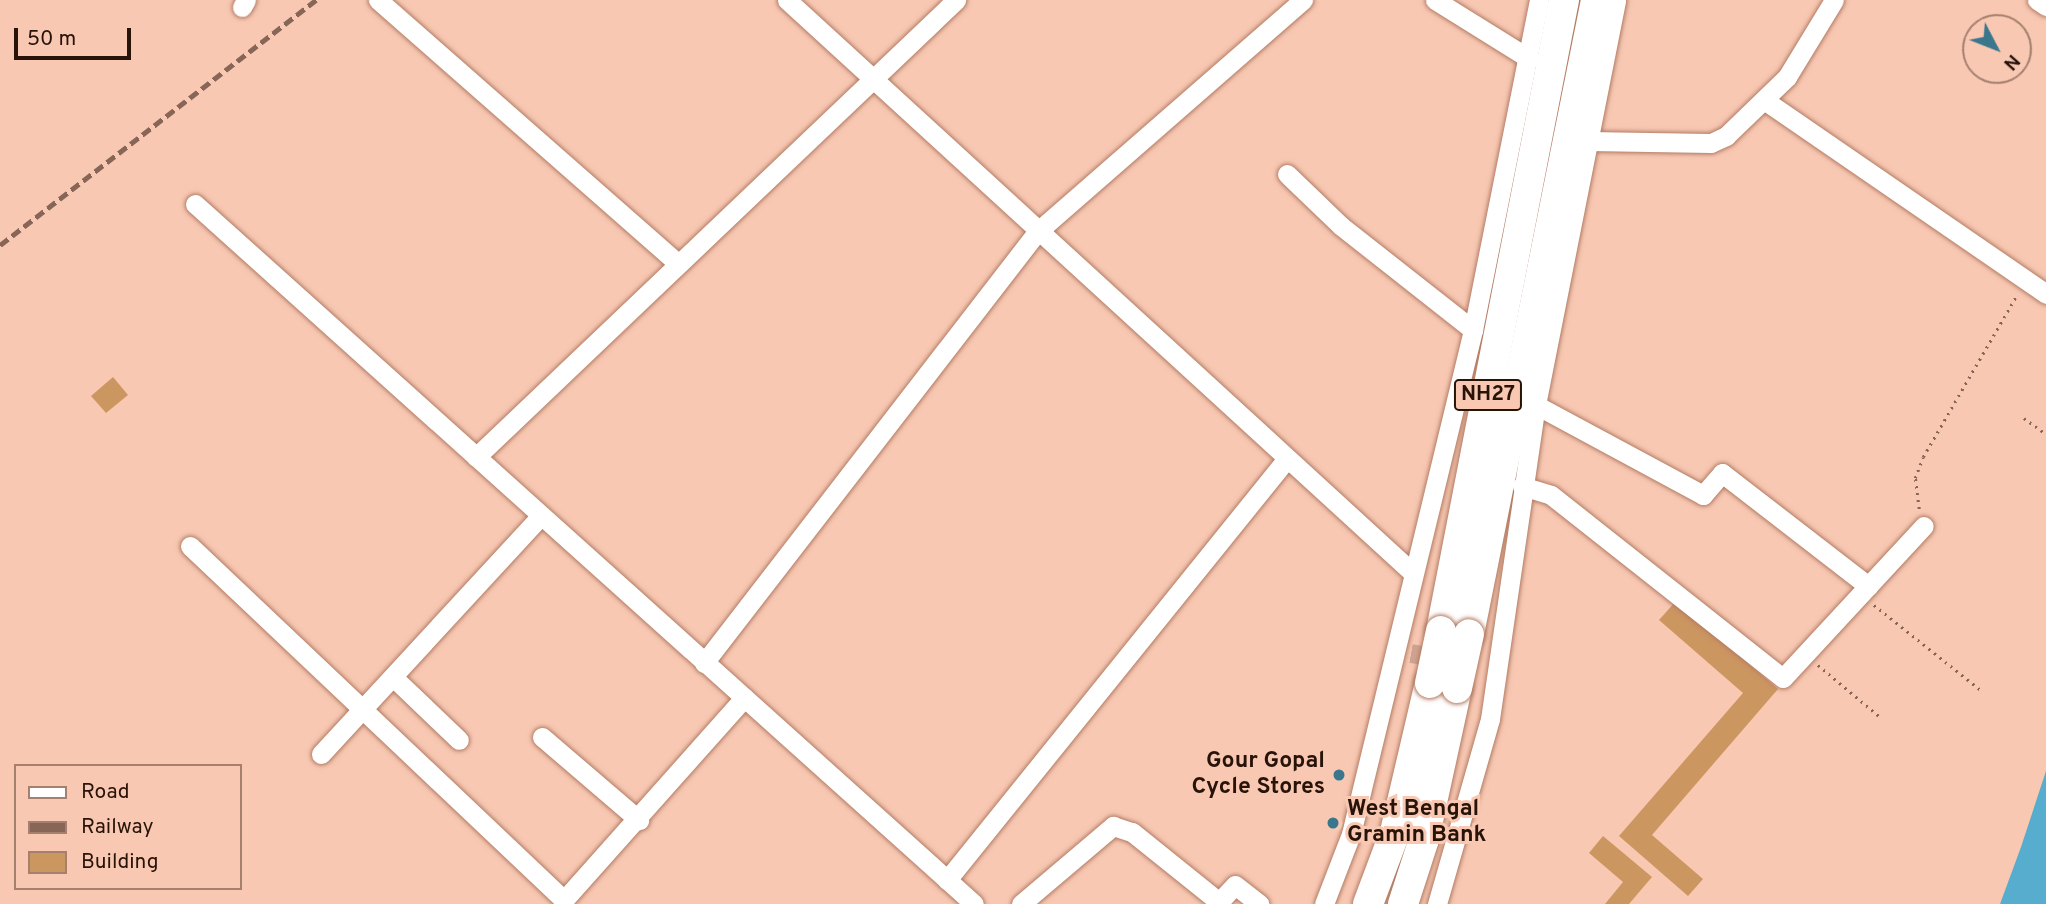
<!DOCTYPE html>
<style>
body{margin:0}
#map{position:relative;width:2046px;height:904px;overflow:hidden;background:#f8c8b3;font-family:Overpass,sans-serif}
div>[style]{position:absolute}
.water>*{inset:0;background:#56adcd}
.building>*{inset:0;background:#cc9661}
.minor-tunnel>*{height:19px;margin-top:-9.5px;transform-origin:0;background:repeating-linear-gradient(90deg,#cea491 0 19px,transparent 0 29px)}
.path>*{height:2.5px;margin-top:-1.25px;transform-origin:0;background:repeating-linear-gradient(90deg,#876556 0 2px,transparent 0 7px)}
.roads{filter:drop-shadow(0 0 2px #b37c63) drop-shadow(0 0 2px #b37c63)}
.minor>*{height:19px;margin:-9.5px;padding:0 9.5px;transform-origin:9.5px;border-radius:9.5px;background:#fff}
.highway>*{height:30px;margin:-15px;padding:0 15px;transform-origin:15px;border-radius:15px;background:#fff}
.rail>*{height:4.5px;margin-top:-2.25px;transform-origin:0;background:repeating-linear-gradient(90deg,#886657 0 10px,transparent 0 15px)}
.bridges{filter:drop-shadow(0 0 2px #b37c63) drop-shadow(0 0 2px #b37c63)}
.highway-bridge>*{height:30px;margin:-15px;padding:0 15px;transform-origin:15px;border-radius:15px;background:#fff}
.dots>*{width:19px;height:19px;translate:-50% -50%;box-sizing:border-box;border:4px solid #f8c8b3;border-radius:50%}
span{translate:-50% -50%;white-space:nowrap;text-align:center;line-height:1.15;-webkit-text-stroke:6px #f8c8b3;paint-order:stroke}
.shield-label span{padding:2px 5px;background:#f8c8b3;border:2px solid;border-radius:5px;-webkit-text-stroke-width:0}
.shield-label{font-size:21px;color:#281309;font-weight:700}
.poi-label{font-size:23px;color:#281309;font-weight:700}
.right{translate:-100% -50%;text-align:right}
.left{translate:0 -50%;text-align:left}
.legend{position:absolute;left:14px;top:764px;width:228px;height:126px;box-sizing:border-box;background:#f8c8b3;border:2px solid #a5806f;margin:0;padding:9px 12px;list-style:none;font-size:21px;color:#281309}
.legend li{display:flex;align-items:center;gap:14px;height:35px}
.legend b{width:35px;border:2px solid #a5806f}
.north{position:absolute;left:1962px;top:14px;width:70px;height:70px;box-sizing:border-box;background:#f8c8b3;border:2px solid #a5806f;border-radius:50%;rotate:132deg;font-size:19px;font-weight:700;line-height:28px;text-align:center;color:#281309}
.north::after{content:'';display:block;margin:auto;width:24px;height:32px;background:#3a778d;clip-path:polygon(50% 0,100% 100%,50% 72%,0 100%)}
.scale{position:absolute;left:14px;top:28px;width:117px;height:32px;box-sizing:border-box;border:4px solid #281309;border-top:0;padding-left:9px;font-size:21px;line-height:24px;white-space:nowrap;color:#281309;-webkit-text-stroke:5px #f8c8b3;paint-order:stroke}
</style>
<div id="map">
<div class="water">
<i style="clip-path:polygon(2046px 771px,2046px 904px,2000px 904px,2021px 847px)"></i>
</div>
<div class="building">
<i style="clip-path:polygon(113px 377px,128px 395px,106px 413px,91px 396px)"></i>
<i style="clip-path:polygon(1676px 601px,1778px 689px,1652px 835px,1703px 879px,1688px 896px,1619px 836px,1743px 693px,1659px 620px)"></i>
<i style="clip-path:polygon(1603px 836px,1652px 877px,1629px 904px,1605px 904px,1623px 882px,1589px 853px)"></i>
</div>
<div class="minor-tunnel">
<i style="left:1411px;top:653px;width:35px;rotate:10deg"></i>
</div>
<div class="path">
<i style="left:2024px;top:418px;width:27px;rotate:36deg"></i>
<i style="left:1919px;top:509px;width:31px;rotate:-97deg"></i>
<i style="left:1915px;top:478px;width:22px;rotate:-69deg"></i>
<i style="left:1923px;top:457px;width:187px;rotate:-59.9deg"></i>
<i style="left:1874px;top:605px;width:137px;rotate:38.5deg"></i>
<i style="left:1818px;top:665px;width:80px;rotate:39.9deg"></i>
</div>
<div class="roads">
<div class="minor">
<i style="left:378px;top:0;width:398px;rotate:41.3deg"></i>
<i style="left:787px;top:0;width:849px;rotate:42.47deg"></i>
<i style="left:1435px;top:0;width:110px;rotate:31.9deg"></i>
<i style="left:2037px;top:0;width:11px;rotate:34deg"></i>
<i style="left:242px;top:7px;width:8px;rotate:-60deg"></i>
<i style="left:1767px;top:102px;width:339px;rotate:34.5deg"></i>
<i style="left:1588px;top:141px;width:123px;rotate:0.9deg"></i>
<i style="left:1711px;top:143px;width:17px;rotate:-25deg"></i>
<i style="left:1726px;top:136px;width:85px;rotate:-44deg"></i>
<i style="left:1787px;top:77px;width:90px;rotate:-58.6deg"></i>
<i style="left:1287px;top:174px;width:75px;rotate:43.9deg"></i>
<i style="left:1341px;top:226px;width:168px;rotate:38.2deg"></i>
<i style="left:195px;top:204px;width:1047px;rotate:41.94deg"></i>
<i style="left:1536px;top:405px;width:190px;rotate:28.3deg"></i>
<i style="left:1703px;top:495px;width:29px;rotate:-49deg"></i>
<i style="left:1722px;top:473px;width:185px;rotate:37.7deg"></i>
<i style="left:476px;top:457px;width:663px;rotate:-43.59deg"></i>
<i style="left:1522px;top:486px;width:30px;rotate:17deg"></i>
<i style="left:1551px;top:495px;width:295px;rotate:38.3deg"></i>
<i style="left:1783px;top:678px;width:207px;rotate:-47.2deg"></i>
<i style="left:190px;top:546px;width:515px;rotate:43.43deg"></i>
<i style="left:564px;top:900px;width:271px;rotate:-48.3deg"></i>
<i style="left:704px;top:663px;width:545px;rotate:-52.31deg"></i>
<i style="left:1037px;top:232px;width:353px;rotate:-41.1deg"></i>
<i style="left:393px;top:677px;width:91px;rotate:43.7deg"></i>
<i style="left:542px;top:737px;width:128px;rotate:40.6deg"></i>
<i style="left:321px;top:754px;width:324px;rotate:-47.3deg"></i>
<i style="left:947px;top:880px;width:538px;rotate:-51.11deg"></i>
<i style="left:1021px;top:904px;width:121px;rotate:-40.3deg"></i>
<i style="left:1113px;top:826px;width:20px;rotate:18deg"></i>
<i style="left:1132px;top:832px;width:112px;rotate:38.8deg"></i>
<i style="left:1219px;top:902px;width:23px;rotate:-47deg"></i>
<i style="left:1235px;top:885px;width:31px;rotate:38deg"></i>
<i style="left:1324px;top:904px;width:75px;rotate:-68.9deg"></i>
<i style="left:1351px;top:834px;width:519px;rotate:-76.39deg"></i>
<i style="left:1473px;top:330px;width:337px;rotate:-78.7deg"></i>
<i style="left:1437px;top:904px;width:192px;rotate:-74deg"></i>
<i style="left:1490px;top:719px;width:317px;rotate:-81.7deg"></i>
<i style="left:1536px;top:405px;width:413px;rotate:-78.8deg"></i>
</div>
<div class="highway">
<i style="left:1441px;top:631px;width:643px;rotate:-78.97deg"></i>
<i style="left:1469px;top:634px;width:647px;rotate:-78.67deg"></i>
<i style="left:1368px;top:904px;width:77px;rotate:-69.4deg"></i>
<i style="left:1395px;top:832px;width:153px;rotate:-76.8deg"></i>
<i style="left:1403px;top:904px;width:68px;rotate:-72.1deg"></i>
<i style="left:1424px;top:839px;width:155px;rotate:-77.7deg"></i>
</div>
</div>
<div class="rail">
<i style="left:0;top:245px;width:400px;rotate:-37.8deg"></i>
</div>
<div class="bridges">
<div class="highway-bridge">
<i style="left:1430px;top:683px;width:53px;rotate:-78.1deg"></i>
<i style="left:1457px;top:688px;width:55px;rotate:-77.5deg"></i>
</div>
</div>
<div class="dots">
<i style="left:1339px;top:775px;background:#3a778d"></i>
<i style="left:1333px;top:823px;background:#3a778d"></i>
</div>
<div class="shield-label">
<span style="left:1488px;top:395px">NH27</span>
</div>
<div class="poi-label">
<span class="right" style="left:1325px;top:775px">Gour Gopal<br>Cycle Stores</span>
<span class="left" style="left:1347px;top:823px">West Bengal<br>Gramin Bank</span>
</div>
<ul class="legend">
<li><b style="height:9px;background:#fff"></b>Road</li>
<li><b style="height:9px;background:#886657"></b>Railway</li>
<li><b style="height:19px;background:#cc9661"></b>Building</li>
</ul>
<div class="north">N</div>
<div class="scale">50 m</div>
</div>
